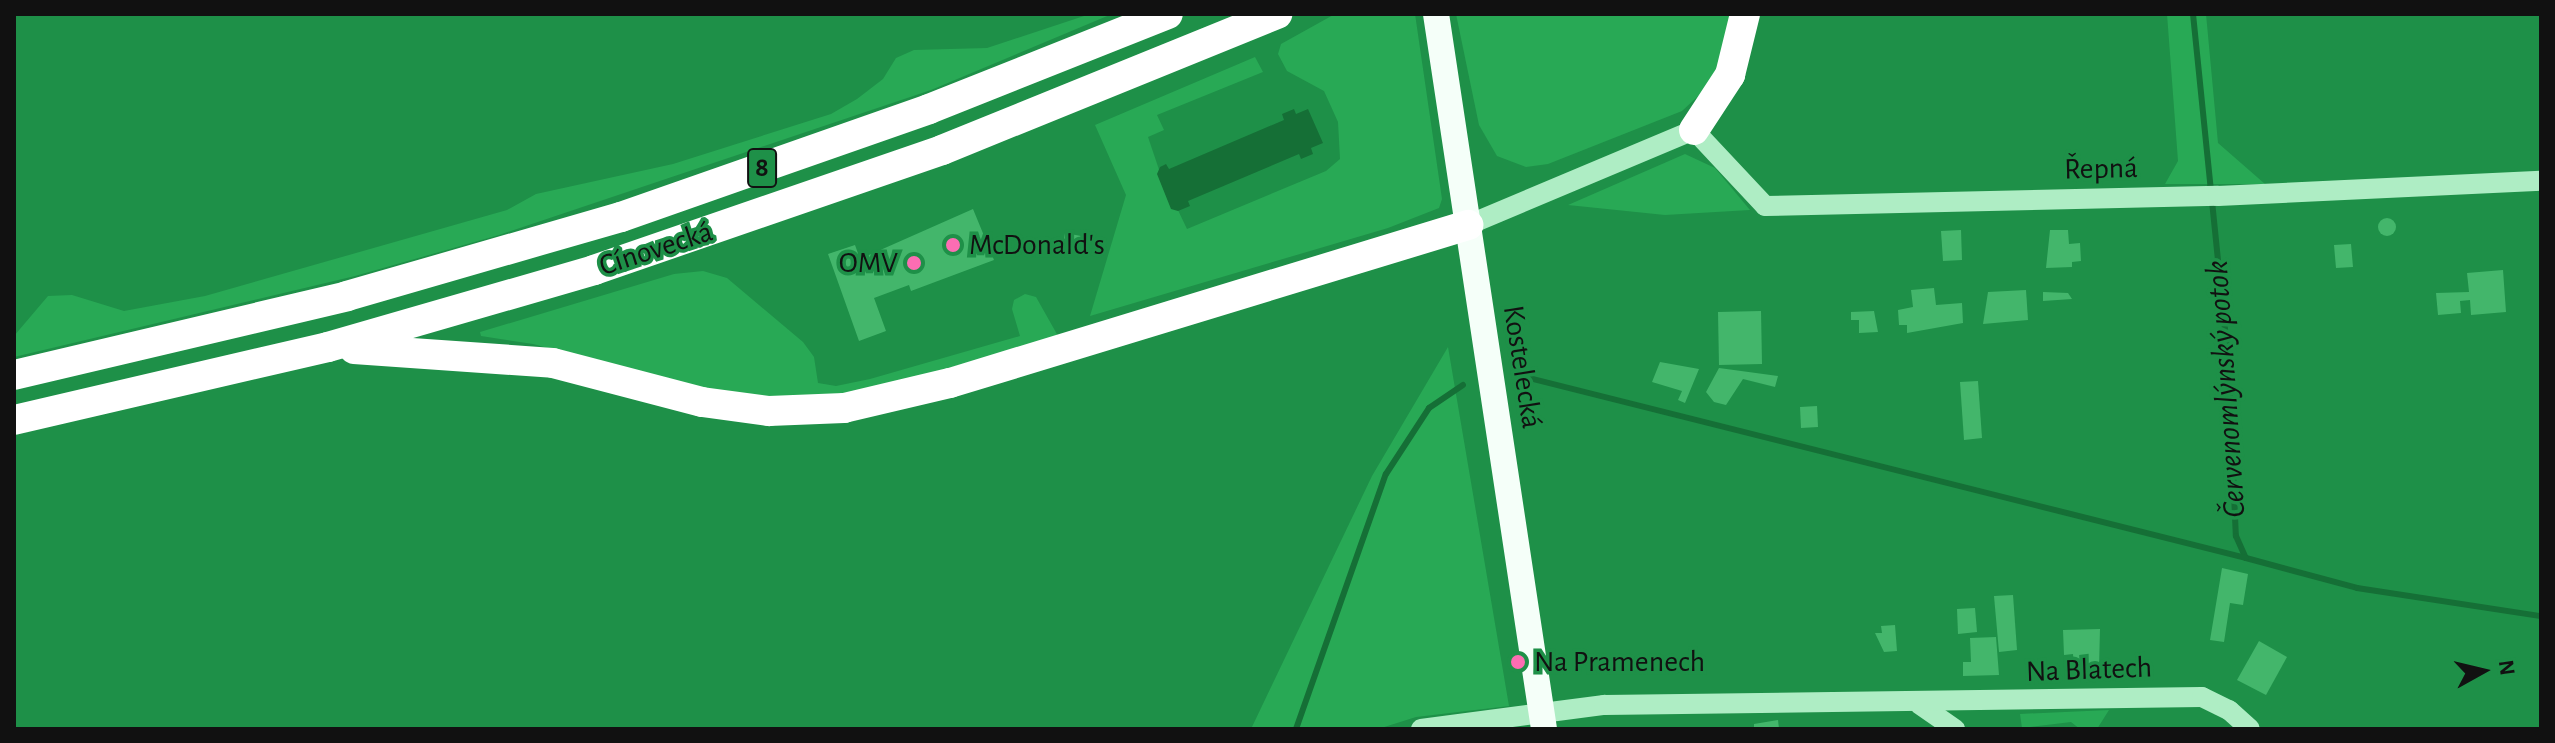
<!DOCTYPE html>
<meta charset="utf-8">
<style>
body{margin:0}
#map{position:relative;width:2555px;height:743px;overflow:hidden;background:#1e9048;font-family:"Alegreya Sans",sans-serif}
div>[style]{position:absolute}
.green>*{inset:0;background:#28a955}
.water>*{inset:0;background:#156f36}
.stream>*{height:6px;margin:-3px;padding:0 3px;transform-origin:3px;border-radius:3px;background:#156f36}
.building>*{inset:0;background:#43b66b}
.round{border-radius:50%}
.minor>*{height:20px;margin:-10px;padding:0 10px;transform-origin:10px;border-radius:10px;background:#aeedc4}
.major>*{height:26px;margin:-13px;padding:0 13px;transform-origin:13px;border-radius:13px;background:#f5fff9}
.highway>*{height:30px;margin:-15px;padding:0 15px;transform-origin:15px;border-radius:15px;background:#fff}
.dots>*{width:22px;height:22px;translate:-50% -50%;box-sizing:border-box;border:4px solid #1e9048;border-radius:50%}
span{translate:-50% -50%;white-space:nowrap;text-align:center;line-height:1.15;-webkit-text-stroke:7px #1e9048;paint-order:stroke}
.shield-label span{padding:2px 6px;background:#1e9048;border:2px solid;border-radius:6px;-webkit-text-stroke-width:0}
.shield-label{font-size:28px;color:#111;font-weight:700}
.street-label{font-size:30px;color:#111}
.poi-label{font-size:30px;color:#111}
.left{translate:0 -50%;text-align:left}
.right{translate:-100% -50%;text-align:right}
.water-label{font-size:32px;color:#111;font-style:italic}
.frame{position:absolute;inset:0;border:16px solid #111;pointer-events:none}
.north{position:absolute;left:2443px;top:631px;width:80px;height:80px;-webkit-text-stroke:6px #1e9048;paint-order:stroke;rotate:82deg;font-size:22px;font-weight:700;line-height:32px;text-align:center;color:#111}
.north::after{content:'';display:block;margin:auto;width:28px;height:36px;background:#111;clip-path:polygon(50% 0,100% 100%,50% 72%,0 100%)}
</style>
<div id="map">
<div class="green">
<i style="clip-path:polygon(1090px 14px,1112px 14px,931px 90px,499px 235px,355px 276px,14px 357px,14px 336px,48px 296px,72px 295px,124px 311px,205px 296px,507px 210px,536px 194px,673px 164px,831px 114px,857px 99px,883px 79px,896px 58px,914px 50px,987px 48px)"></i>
<i style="clip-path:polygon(1335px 14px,1415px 14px,1442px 199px,1439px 208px,1388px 228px,1090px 316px,1126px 195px,1095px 125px,1255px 57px,1263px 72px,1157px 115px,1164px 130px,1148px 137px,1172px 208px,1176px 206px,1187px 229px,1326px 171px,1340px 159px,1338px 122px,1324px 91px,1287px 71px,1278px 54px,1281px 44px)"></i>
<i style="clip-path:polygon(1456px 14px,1729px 14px,1729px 43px,1709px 86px,1682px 111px,1548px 164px,1526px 167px,1497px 156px,1479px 125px)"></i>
<i style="clip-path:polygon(2167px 14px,2206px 14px,2218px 143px,2265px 184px,2165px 184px,2178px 161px)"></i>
<i style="clip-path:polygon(1685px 154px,1715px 168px,1750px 210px,1665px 215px,1568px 205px)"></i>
<i style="clip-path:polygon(703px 271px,727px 278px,803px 342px,814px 357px,818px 383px,836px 386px,870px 379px,1020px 336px,1012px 309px,1014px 300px,1025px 294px,1036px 297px,1058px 336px,874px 390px,795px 400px,689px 387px,533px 344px,481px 336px,480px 332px,674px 274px)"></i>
<i style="clip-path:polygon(1448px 347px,1509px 706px,1416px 717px,1378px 729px,1251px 729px,1372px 476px)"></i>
<i style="clip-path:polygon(2109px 710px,2097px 729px,2080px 729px,2071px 722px,2022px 728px,2020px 714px)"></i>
</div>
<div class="water">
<i style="clip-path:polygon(1294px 109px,1296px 114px,1308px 109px,1323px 143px,1311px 148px,1313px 154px,1301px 159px,1299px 154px,1188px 201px,1190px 206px,1178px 211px,1171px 209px,1157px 174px,1160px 167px,1166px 164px,1169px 169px,1284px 120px,1282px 114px)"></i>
</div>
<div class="stream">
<i style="left:2193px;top:14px;width:344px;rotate:84.2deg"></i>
<i style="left:2228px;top:356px;width:180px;rotate:87.5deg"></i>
<i style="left:2236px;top:536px;width:24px;rotate:66deg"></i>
<i style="left:2246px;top:558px;width:115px;rotate:15.1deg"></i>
<i style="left:2357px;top:588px;width:186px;rotate:8.7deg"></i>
<i style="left:1521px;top:376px;width:747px;rotate:14.09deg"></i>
<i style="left:1296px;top:729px;width:270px;rotate:-70.6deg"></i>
<i style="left:1386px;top:474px;width:79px;rotate:-56.9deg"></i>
<i style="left:1429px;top:408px;width:41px;rotate:-34.1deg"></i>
</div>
<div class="building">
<i style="clip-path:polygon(973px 209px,994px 260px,911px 291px,909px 285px,874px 298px,886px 331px,859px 341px,828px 254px,855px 245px,860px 259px)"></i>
<i class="round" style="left:2378px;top:218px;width:18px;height:18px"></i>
<i style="clip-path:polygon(1961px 230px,1962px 260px,1943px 261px,1941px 231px)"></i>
<i style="clip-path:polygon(2050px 230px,2068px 230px,2069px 244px,2080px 243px,2081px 261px,2072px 262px,2072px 267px,2046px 268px)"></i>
<i style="clip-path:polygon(1065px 233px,1081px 236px,1079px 247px,1063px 244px)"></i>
<i style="clip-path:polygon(2351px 244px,2353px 267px,2336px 268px,2334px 245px)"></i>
<i style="clip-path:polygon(2503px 270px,2506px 312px,2471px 315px,2470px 300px,2460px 301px,2461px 313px,2438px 315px,2436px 293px,2469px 292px,2467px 273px)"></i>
<i style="clip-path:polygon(1934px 288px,1936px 305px,1962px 303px,1963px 323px,1907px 333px,1907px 325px,1899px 325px,1898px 310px,1913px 307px,1911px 290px)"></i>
<i style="clip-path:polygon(2026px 290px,2028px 320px,1983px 324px,1988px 292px)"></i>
<i style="clip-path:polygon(2043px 292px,2068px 293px,2072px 299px,2043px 301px)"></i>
<i style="clip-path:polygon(1761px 311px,1762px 364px,1719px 365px,1718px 312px)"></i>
<i style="clip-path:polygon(1874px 311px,1878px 332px,1859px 333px,1859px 320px,1851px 320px,1851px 312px)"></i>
<i style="clip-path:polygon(1660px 362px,1699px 369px,1685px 403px,1678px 400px,1682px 391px,1652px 382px)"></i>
<i style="clip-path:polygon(1719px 368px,1778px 376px,1775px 387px,1743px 379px,1726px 405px,1714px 402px,1706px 392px)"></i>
<i style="clip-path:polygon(1978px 381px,1982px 438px,1964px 440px,1960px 382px)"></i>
<i style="clip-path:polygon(1817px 406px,1818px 427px,1801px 428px,1800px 407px)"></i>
<i style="clip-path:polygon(2222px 568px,2248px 574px,2243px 605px,2230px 603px,2224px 642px,2210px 640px)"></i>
<i style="clip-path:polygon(2013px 595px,2017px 650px,1999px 652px,1994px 596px)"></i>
<i style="clip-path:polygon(1975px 608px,1977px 632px,1958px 634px,1957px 609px)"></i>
<i style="clip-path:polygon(1895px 625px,1897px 651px,1884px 652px,1875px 633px,1882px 633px,1881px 626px)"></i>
<i style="clip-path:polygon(2100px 629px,2099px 669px,2074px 671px,2073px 654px,2064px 655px,2063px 630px)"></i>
<i style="clip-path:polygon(1996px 637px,1999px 675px,1963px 676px,1963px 662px,1971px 662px,1970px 638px)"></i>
<i style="clip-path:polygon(2259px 641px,2287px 657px,2266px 695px,2237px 680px)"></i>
<i style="clip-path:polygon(1778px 720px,1779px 729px,1754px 729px,1754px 724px)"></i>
</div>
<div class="minor">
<i style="left:1468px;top:225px;width:245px;rotate:-22.8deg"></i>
<i style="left:1694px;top:130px;width:104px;rotate:46.9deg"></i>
<i style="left:1765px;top:206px;width:453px;rotate:-1.3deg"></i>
<i style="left:2218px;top:196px;width:323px;rotate:-2.7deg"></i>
<i style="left:1919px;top:704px;width:44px;rotate:34.8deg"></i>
<i style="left:1421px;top:729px;width:185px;rotate:-7.5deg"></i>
<i style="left:1604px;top:705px;width:598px;rotate:-0.77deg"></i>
<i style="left:2202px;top:697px;width:30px;rotate:26deg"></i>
<i style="left:2229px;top:710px;width:28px;rotate:42deg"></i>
</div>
<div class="major">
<i style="left:1436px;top:14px;width:723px;rotate:81.41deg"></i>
</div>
<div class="highway">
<i style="left:1694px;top:130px;width:66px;rotate:-56.8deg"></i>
<i style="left:1730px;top:75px;width:63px;rotate:-76.2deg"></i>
<i style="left:354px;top:349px;width:199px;rotate:4deg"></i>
<i style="left:553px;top:363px;width:154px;rotate:14.7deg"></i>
<i style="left:702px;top:402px;width:68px;rotate:7.7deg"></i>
<i style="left:769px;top:411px;width:75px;rotate:-2.3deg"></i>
<i style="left:844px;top:408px;width:109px;rotate:-13.3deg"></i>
<i style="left:950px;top:383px;width:542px;rotate:-16.96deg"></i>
<i style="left:14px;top:375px;width:342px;rotate:-13.3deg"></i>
<i style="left:347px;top:296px;width:285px;rotate:-16.1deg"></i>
<i style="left:621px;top:217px;width:326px;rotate:-19.3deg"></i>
<i style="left:929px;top:109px;width:257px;rotate:-21.7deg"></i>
<i style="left:14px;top:420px;width:322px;rotate:-13.1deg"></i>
<i style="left:328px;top:347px;width:277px;rotate:-16.1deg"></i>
<i style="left:594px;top:270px;width:368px;rotate:-19deg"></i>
<i style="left:942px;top:150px;width:362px;rotate:-22.1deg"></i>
</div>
<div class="dots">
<i style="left:953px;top:245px;background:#fc6db3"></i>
<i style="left:914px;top:263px;background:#fc6db3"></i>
<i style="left:1518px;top:662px;background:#fc6db3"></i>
</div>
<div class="shield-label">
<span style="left:762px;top:168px">8</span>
</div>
<div class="street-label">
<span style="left:2101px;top:169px;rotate:-1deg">Řepná</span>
<span style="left:656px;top:249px;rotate:-18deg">Cínovecká</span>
<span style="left:1522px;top:367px;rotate:81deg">Kostelecká</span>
<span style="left:2089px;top:670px;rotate:-2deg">Na Blatech</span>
</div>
<div class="poi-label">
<span class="left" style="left:969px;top:245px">McDonald's</span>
<span class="right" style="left:898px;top:263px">OMV</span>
<span class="left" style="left:1534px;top:662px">Na Pramenech</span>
</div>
<div class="water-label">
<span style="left:2226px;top:389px;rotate:-94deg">Červenomlýnský potok</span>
</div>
<div class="frame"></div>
<div class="north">N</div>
</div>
